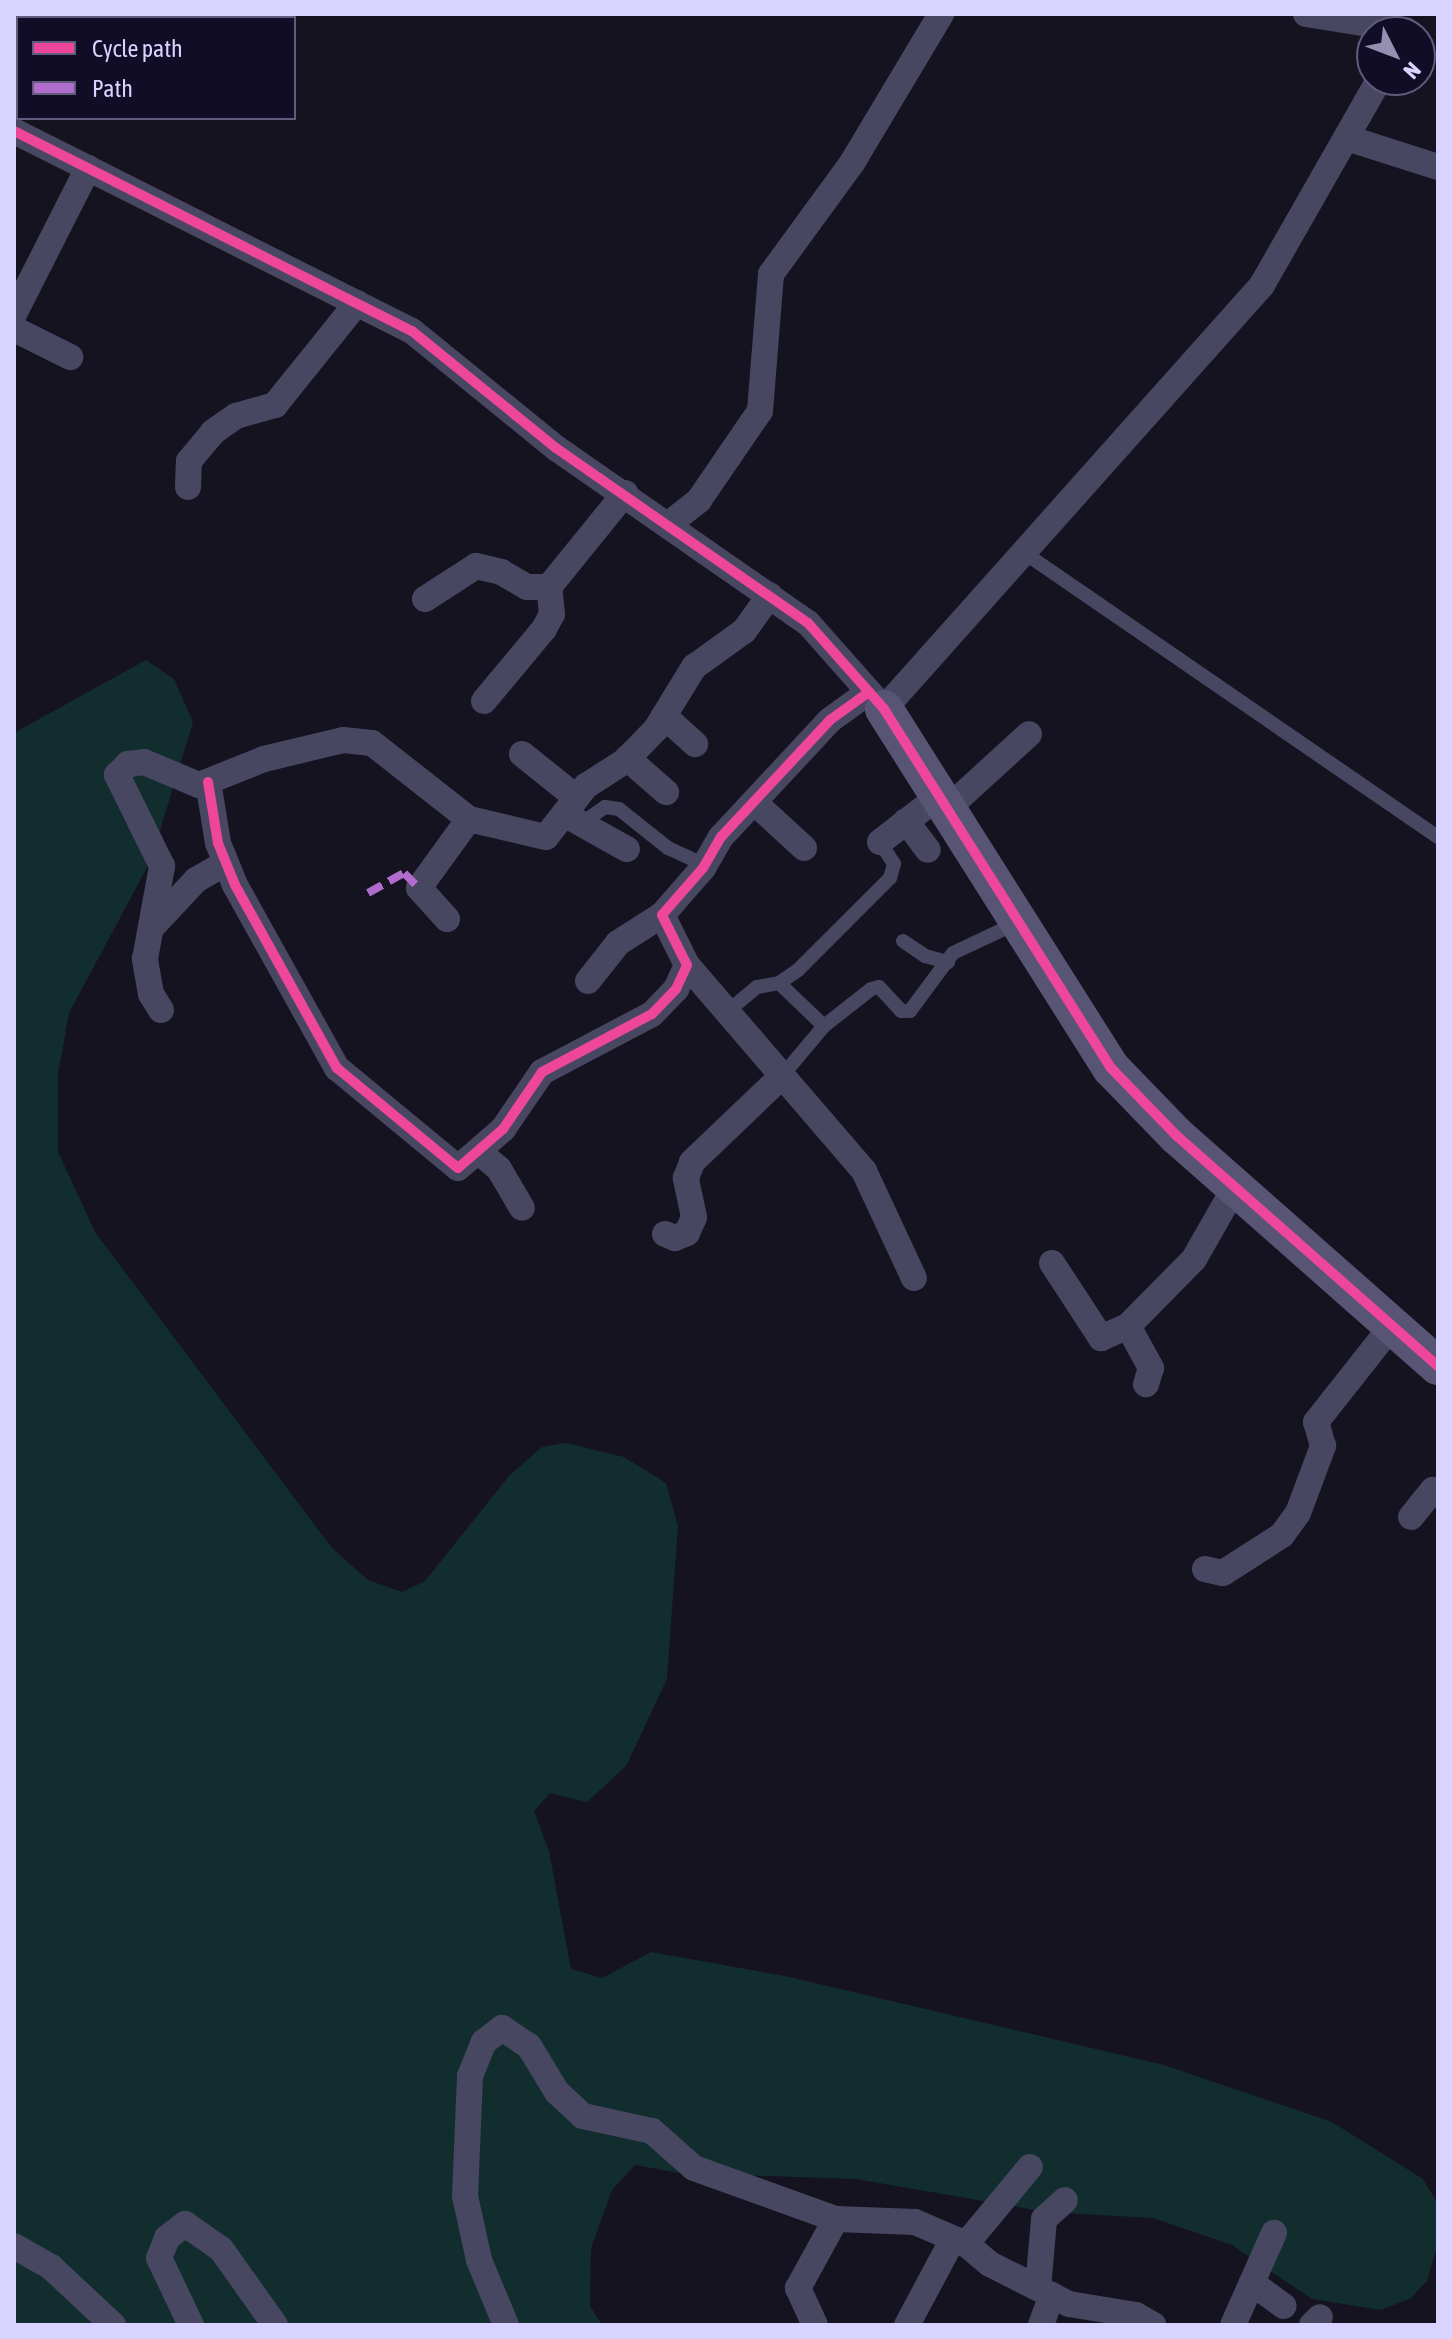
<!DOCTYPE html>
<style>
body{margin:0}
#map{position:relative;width:1452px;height:2339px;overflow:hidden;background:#161321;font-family:"Asap Condensed",sans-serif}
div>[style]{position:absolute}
.green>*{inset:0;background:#112d2e}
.lane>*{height:14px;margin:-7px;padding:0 7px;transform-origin:7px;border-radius:7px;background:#484762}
.street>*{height:26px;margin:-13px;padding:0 13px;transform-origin:13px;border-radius:13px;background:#484762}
.secondary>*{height:38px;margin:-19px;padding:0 19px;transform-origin:19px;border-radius:19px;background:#575474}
.quiet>*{height:8px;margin-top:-4px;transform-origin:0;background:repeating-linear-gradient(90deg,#b06ccc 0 16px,transparent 0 24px)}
.cycleway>*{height:10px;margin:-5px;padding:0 5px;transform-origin:5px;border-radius:5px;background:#ed469a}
span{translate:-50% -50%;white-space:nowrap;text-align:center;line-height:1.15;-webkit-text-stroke:8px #120d27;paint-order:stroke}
.frame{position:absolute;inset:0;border:16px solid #d8d3ff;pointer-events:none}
.legend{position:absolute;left:16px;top:16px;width:280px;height:104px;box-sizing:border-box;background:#120d27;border:2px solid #615c7d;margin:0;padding:10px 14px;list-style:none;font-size:24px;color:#d8d3ff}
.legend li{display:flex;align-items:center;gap:16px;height:40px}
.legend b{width:40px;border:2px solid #615c7d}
.north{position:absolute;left:1356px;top:16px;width:80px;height:80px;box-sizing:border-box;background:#120d27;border:2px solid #615c7d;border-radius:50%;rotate:132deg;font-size:22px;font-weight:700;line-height:32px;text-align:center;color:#d8d3ff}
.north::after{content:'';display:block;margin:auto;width:28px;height:36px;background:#9490b1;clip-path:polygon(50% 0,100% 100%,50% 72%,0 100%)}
</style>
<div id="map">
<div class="green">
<i style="clip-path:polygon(146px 660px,174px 679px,193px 722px,151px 860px,69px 1013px,58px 1074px,58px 1152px,95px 1232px,332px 1548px,368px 1580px,402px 1592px,425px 1581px,509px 1476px,542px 1447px,566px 1443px,624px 1457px,666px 1483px,678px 1526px,667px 1679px,626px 1766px,587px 1802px,550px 1793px,534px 1811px,549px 1851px,571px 1969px,602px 1978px,651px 1952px,785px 1976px,1164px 2065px,1332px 2122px,1423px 2179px,1438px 2204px,1438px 2243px,1427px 2281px,1411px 2298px,1381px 2310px,1312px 2299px,1232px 2245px,1153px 2218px,1047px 2212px,856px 2179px,679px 2173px,635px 2165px,612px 2190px,591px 2248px,590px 2306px,602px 2325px,14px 2325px,14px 733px)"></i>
</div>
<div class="lane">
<i style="left:1026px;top:554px;width:500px;rotate:34.5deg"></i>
<i style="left:582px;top:823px;width:28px;rotate:-35deg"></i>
<i style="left:605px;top:807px;width:14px;rotate:8deg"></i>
<i style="left:619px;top:809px;width:63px;rotate:38.5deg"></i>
<i style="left:668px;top:848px;width:41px;rotate:24.7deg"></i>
<i style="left:903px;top:941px;width:27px;rotate:34deg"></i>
<i style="left:925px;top:956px;width:24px;rotate:15deg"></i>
<i style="left:779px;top:983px;width:62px;rotate:43.7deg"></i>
<i style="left:727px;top:1012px;width:39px;rotate:-40deg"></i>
<i style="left:757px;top:987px;width:22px;rotate:-10deg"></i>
<i style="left:779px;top:983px;width:23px;rotate:-34deg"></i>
<i style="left:798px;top:970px;width:130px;rotate:-45deg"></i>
<i style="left:890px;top:878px;width:15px;rotate:-74deg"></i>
<i style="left:894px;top:864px;width:26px;rotate:-122deg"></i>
<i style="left:782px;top:1076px;width:65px;rotate:-50deg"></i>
<i style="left:824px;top:1026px;width:60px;rotate:-38.2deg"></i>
<i style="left:871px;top:989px;width:8px;rotate:-14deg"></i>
<i style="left:879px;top:987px;width:33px;rotate:47deg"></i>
<i style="left:901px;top:1011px;width:9px"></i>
<i style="left:910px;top:1011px;width:72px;rotate:-53.4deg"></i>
<i style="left:953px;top:953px;width:73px;rotate:-25.2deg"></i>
</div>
<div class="street">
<i style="left:1306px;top:14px;width:101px;rotate:9.1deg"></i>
<i style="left:14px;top:131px;width:445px;rotate:26.7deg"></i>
<i style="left:412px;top:331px;width:186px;rotate:39.1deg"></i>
<i style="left:556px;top:448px;width:307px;rotate:34.8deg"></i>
<i style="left:808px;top:623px;width:115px;rotate:48.5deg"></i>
<i style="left:884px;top:709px;width:568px;rotate:-48.28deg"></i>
<i style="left:1262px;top:285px;width:236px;rotate:-60.3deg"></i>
<i style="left:1347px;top:138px;width:96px;rotate:17.7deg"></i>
<i style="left:14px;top:314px;width:164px;rotate:-63.1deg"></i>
<i style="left:14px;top:329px;width:63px;rotate:26.6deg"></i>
<i style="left:188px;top:487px;width:26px;rotate:-88deg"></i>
<i style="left:189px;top:461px;width:38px;rotate:-50deg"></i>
<i style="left:213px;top:432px;width:28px;rotate:-35deg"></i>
<i style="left:236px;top:416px;width:41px;rotate:-15.8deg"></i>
<i style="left:275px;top:405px;width:131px;rotate:-51.2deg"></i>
<i style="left:670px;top:523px;width:37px;rotate:-38deg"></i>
<i style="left:699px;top:500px;width:108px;rotate:-55.6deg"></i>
<i style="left:760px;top:411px;width:137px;rotate:-85.4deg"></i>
<i style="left:771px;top:274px;width:137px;rotate:-53.9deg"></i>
<i style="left:852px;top:163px;width:174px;rotate:-59.1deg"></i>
<i style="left:425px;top:599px;width:61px;rotate:-32.9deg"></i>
<i style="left:476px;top:566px;width:26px;rotate:13deg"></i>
<i style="left:501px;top:572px;width:30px;rotate:30deg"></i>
<i style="left:527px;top:587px;width:22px"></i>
<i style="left:484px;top:701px;width:94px;rotate:-50.2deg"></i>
<i style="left:544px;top:629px;width:17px;rotate:-62deg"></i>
<i style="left:552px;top:614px;width:27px;rotate:-96deg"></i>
<i style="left:549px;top:587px;width:121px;rotate:-51deg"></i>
<i style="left:664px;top:716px;width:42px;rotate:42.1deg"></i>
<i style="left:522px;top:754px;width:70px;rotate:38.7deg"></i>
<i style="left:627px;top:758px;width:52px;rotate:41.1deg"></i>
<i style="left:208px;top:782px;width:62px;rotate:80.7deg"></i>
<i style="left:218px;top:843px;width:45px;rotate:68deg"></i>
<i style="left:235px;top:885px;width:210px;rotate:60.9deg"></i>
<i style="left:337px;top:1068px;width:157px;rotate:39.6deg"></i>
<i style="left:458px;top:1168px;width:60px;rotate:-40.9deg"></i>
<i style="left:503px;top:1129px;width:69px;rotate:-55.6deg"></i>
<i style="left:542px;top:1072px;width:124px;rotate:-27.8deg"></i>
<i style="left:652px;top:1014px;width:35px;rotate:-46deg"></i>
<i style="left:676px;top:989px;width:26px;rotate:-65deg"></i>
<i style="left:687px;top:965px;width:56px;rotate:-116.6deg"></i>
<i style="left:662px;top:915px;width:62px;rotate:-48.9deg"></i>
<i style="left:703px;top:868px;width:36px;rotate:-60deg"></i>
<i style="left:721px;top:837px;width:160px;rotate:-47deg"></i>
<i style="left:830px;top:720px;width:48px;rotate:-35.7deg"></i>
<i style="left:754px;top:802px;width:68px;rotate:42.6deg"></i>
<i style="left:947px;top:809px;width:111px;rotate:-42.4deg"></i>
<i style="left:564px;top:814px;width:72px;rotate:29.1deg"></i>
<i style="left:906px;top:821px;width:36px;rotate:53deg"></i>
<i style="left:880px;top:842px;width:75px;rotate:-37.9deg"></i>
<i style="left:447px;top:919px;width:42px;rotate:-132.1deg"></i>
<i style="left:419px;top:888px;width:85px;rotate:-54.1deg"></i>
<i style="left:151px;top:928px;width:66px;rotate:-46.8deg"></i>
<i style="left:196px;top:880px;width:34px;rotate:-30deg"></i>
<i style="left:687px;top:965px;width:272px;rotate:49.3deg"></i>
<i style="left:864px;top:1171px;width:118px;rotate:65deg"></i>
<i style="left:588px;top:981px;width:48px;rotate:-51.7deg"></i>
<i style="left:618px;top:943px;width:52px;rotate:-32.5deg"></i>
<i style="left:161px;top:1010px;width:19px;rotate:-122deg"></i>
<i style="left:151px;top:994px;width:36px;rotate:-100deg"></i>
<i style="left:145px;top:959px;width:95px;rotate:-79.6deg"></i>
<i style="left:162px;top:866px;width:102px;rotate:-116.3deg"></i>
<i style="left:117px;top:775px;width:16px;rotate:-45deg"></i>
<i style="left:128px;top:764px;width:16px;rotate:-7deg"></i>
<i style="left:144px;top:762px;width:60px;rotate:22.7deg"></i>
<i style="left:199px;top:785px;width:70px;rotate:-21.8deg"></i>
<i style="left:264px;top:759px;width:81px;rotate:-13.5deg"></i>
<i style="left:343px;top:740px;width:29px;rotate:6deg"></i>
<i style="left:372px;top:743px;width:123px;rotate:38.1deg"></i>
<i style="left:469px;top:819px;width:79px;rotate:13.2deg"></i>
<i style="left:546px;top:837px;width:65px;rotate:-51.9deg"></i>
<i style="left:586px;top:786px;width:46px;rotate:-32.7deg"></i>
<i style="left:625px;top:761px;width:45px;rotate:-45.9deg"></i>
<i style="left:656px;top:729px;width:73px;rotate:-58.5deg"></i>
<i style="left:694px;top:667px;width:62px;rotate:-35.8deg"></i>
<i style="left:744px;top:631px;width:44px;rotate:-54.2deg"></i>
<i style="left:479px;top:1152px;width:26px;rotate:40deg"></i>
<i style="left:499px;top:1169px;width:45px;rotate:59.5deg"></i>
<i style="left:665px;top:1234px;width:11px;rotate:22deg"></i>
<i style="left:675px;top:1238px;width:13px;rotate:-23deg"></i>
<i style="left:687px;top:1233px;width:17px;rotate:-66deg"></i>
<i style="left:694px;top:1217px;width:40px;rotate:-102deg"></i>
<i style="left:686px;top:1178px;width:17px;rotate:-69deg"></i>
<i style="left:692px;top:1162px;width:124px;rotate:-43.7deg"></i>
<i style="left:1052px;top:1263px;width:90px;rotate:56.8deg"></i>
<i style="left:1101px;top:1338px;width:30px;rotate:-24deg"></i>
<i style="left:1128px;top:1326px;width:94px;rotate:-45.4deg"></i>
<i style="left:1194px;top:1259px;width:83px;rotate:-60.3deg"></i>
<i style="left:1128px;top:1326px;width:48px;rotate:61.3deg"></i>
<i style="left:1151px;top:1368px;width:17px;rotate:107deg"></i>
<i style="left:1411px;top:1517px;width:35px;rotate:-51deg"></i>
<i style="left:1433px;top:1490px;width:7px;rotate:45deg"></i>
<i style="left:1205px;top:1569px;width:18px;rotate:13deg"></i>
<i style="left:1223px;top:1573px;width:70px;rotate:-32.8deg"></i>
<i style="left:1282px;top:1535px;width:27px;rotate:-54deg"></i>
<i style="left:1298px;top:1513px;width:72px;rotate:-69.5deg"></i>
<i style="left:1323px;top:1446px;width:25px;rotate:-106deg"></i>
<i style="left:1316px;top:1422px;width:121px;rotate:-51.7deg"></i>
<i style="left:966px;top:2244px;width:100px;rotate:-50.3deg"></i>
<i style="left:14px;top:2246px;width:43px;rotate:29.6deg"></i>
<i style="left:51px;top:2267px;width:85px;rotate:43.1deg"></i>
<i style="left:1252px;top:2283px;width:39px;rotate:36deg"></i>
<i style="left:1038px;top:2288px;width:69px;rotate:-85deg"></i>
<i style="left:1044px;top:2219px;width:28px;rotate:-42deg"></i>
<i style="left:191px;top:2325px;width:74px;rotate:-115.5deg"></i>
<i style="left:159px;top:2258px;width:22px;rotate:-68deg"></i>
<i style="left:167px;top:2238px;width:23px;rotate:-38deg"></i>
<i style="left:185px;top:2224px;width:44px;rotate:34.8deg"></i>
<i style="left:221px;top:2249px;width:93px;rotate:54.6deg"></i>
<i style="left:506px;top:2325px;width:70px;rotate:-112.6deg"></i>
<i style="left:479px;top:2260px;width:66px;rotate:-102.3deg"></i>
<i style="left:465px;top:2196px;width:120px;rotate:-87.6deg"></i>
<i style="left:470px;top:2076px;width:37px;rotate:-68deg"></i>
<i style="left:484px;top:2042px;width:23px;rotate:-38deg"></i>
<i style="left:502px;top:2028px;width:32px;rotate:34deg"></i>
<i style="left:529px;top:2046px;width:54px;rotate:58.7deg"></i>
<i style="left:557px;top:2092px;width:35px;rotate:43deg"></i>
<i style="left:583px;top:2116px;width:71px;rotate:12.3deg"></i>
<i style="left:652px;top:2131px;width:56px;rotate:41.4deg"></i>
<i style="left:694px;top:2168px;width:151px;rotate:19.8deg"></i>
<i style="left:836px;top:2219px;width:79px;rotate:2.2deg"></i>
<i style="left:915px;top:2222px;width:56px;rotate:23.3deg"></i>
<i style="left:966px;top:2244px;width:31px;rotate:40deg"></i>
<i style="left:990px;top:2264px;width:89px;rotate:26.9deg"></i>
<i style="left:1069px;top:2304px;width:68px;rotate:9.3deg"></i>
<i style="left:1136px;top:2315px;width:20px;rotate:30deg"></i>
<i style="left:815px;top:2325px;width:41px;rotate:-114.7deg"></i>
<i style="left:798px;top:2288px;width:79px;rotate:-61.2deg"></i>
<i style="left:907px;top:2325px;width:98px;rotate:-61.9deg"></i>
<i style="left:1041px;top:2325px;width:32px;rotate:-70deg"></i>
<i style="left:1233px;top:2325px;width:101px;rotate:-66deg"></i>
<i style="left:1312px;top:2325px;width:11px;rotate:-45deg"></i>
</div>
<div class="secondary">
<i style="left:884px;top:709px;width:425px;rotate:57.7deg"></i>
<i style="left:1111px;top:1068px;width:95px;rotate:45.9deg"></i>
<i style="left:1177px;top:1136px;width:348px;rotate:41.4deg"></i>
</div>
<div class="quiet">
<i style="left:368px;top:893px;width:41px;rotate:-29.1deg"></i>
<i style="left:404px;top:873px;width:21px;rotate:45deg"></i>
</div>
<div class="cycleway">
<i style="left:14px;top:131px;width:445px;rotate:26.7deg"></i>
<i style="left:412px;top:331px;width:186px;rotate:39.1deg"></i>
<i style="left:556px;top:448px;width:307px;rotate:34.8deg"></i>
<i style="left:808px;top:623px;width:115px;rotate:48.5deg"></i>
<i style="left:884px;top:709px;width:425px;rotate:57.7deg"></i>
<i style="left:1111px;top:1068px;width:95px;rotate:45.9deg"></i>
<i style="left:1177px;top:1136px;width:348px;rotate:41.4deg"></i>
<i style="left:208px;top:782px;width:62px;rotate:80.7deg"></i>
<i style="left:218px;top:843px;width:45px;rotate:68deg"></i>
<i style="left:235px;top:885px;width:210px;rotate:60.9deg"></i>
<i style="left:337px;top:1068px;width:157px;rotate:39.6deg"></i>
<i style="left:458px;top:1168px;width:60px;rotate:-40.9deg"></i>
<i style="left:503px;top:1129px;width:69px;rotate:-55.6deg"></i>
<i style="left:542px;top:1072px;width:124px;rotate:-27.8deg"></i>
<i style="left:652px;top:1014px;width:35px;rotate:-46deg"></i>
<i style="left:676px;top:989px;width:26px;rotate:-65deg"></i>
<i style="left:687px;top:965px;width:56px;rotate:-116.6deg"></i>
<i style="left:662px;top:915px;width:62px;rotate:-48.9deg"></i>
<i style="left:703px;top:868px;width:36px;rotate:-60deg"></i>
<i style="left:721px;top:837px;width:160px;rotate:-47deg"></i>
<i style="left:830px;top:720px;width:48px;rotate:-35.7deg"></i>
</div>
<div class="frame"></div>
<ul class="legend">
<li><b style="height:10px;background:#ed469a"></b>Cycle path</li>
<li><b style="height:10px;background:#b06ccc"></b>Path</li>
</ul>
<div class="north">N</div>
</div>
